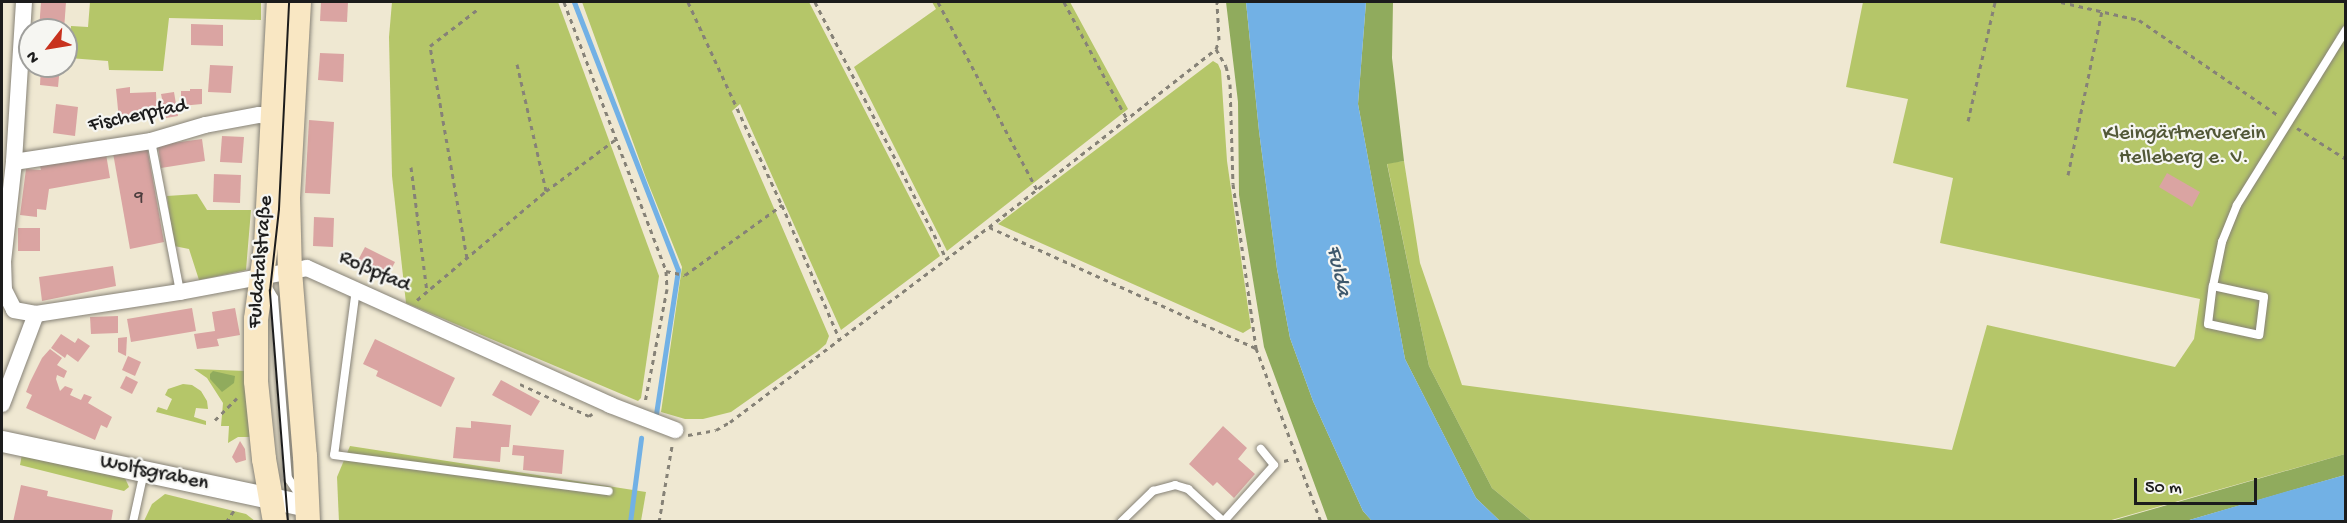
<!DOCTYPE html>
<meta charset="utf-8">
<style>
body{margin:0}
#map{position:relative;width:2347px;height:523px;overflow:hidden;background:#efe8d2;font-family:"Gochi Hand",sans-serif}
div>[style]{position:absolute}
.green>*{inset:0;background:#b5c669}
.forest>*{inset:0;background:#90ab5d}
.water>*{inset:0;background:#72b1e5}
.stream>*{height:5px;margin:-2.5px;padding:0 2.5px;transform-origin:2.5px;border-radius:2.5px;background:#72b1e5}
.building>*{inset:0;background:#daa4a2}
.path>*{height:3px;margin-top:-1.5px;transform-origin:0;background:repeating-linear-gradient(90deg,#868277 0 4.5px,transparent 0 9px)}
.roads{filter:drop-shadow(0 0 2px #868277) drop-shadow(0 0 2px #868277)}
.service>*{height:8px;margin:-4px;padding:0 4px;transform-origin:4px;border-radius:4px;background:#fff}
.minor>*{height:16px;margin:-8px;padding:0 8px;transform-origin:8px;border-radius:8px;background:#fff}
.tertiary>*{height:21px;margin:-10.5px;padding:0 10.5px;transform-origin:10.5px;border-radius:10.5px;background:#fff}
.secondary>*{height:24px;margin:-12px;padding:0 12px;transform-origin:12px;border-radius:12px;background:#f9e7c3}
.tram>*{height:1.5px;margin:-0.75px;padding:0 0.75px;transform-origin:0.75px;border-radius:0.75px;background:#1c1c1c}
span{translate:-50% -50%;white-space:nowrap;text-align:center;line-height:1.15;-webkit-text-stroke:4.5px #f6f6f2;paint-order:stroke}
.number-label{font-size:18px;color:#4c3e3e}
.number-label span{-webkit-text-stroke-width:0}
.street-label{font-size:21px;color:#1c1c1c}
.park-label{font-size:21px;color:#525837}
.water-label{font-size:22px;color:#3e586c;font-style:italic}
.frame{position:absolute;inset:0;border:3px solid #1c1c1c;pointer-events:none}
.north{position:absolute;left:18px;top:18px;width:60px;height:60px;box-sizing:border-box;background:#f6f6f2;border:2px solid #9f9f9c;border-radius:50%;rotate:239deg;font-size:16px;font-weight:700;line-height:24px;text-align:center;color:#1c1c1c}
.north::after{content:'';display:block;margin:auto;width:21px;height:27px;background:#c8321e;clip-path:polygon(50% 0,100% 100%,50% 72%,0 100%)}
.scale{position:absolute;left:2134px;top:478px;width:123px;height:27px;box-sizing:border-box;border:3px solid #1c1c1c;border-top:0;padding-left:8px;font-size:18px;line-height:21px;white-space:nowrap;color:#1c1c1c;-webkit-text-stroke:4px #f6f6f2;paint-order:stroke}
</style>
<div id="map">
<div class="green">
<i style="clip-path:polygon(90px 2px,261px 2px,261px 20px,169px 18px,163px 71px,109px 70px,108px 61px,69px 58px,71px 26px,88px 27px)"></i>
<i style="clip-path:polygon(392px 2px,558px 2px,659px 276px,641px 398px,638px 401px,406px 303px,392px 176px,389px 37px)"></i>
<i style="clip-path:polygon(582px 2px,809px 2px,940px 256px,841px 330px,740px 104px,732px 111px,829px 336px,826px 344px,818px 351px,731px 412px,703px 419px,685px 419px,661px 412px,682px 267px,646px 178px)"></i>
<i style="clip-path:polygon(932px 2px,1070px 2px,1128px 109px,947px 251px,854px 67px,936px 9px)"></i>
<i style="clip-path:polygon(1863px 2px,2345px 2px,2345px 25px,2336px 37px,2346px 38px,2345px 454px,2108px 521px,1532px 521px,1492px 488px,1429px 366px,1387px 163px,1404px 161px,1420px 263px,1462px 385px,1952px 450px,1987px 325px,2175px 367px,2194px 339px,2200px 299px,1940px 243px,1953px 178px,1893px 163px,1908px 99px,1846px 87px)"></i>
<i style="clip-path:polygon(1213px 61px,1218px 64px,1221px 71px,1227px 161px,1251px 328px,1243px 333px,998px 224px)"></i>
<i style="clip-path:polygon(197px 194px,207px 210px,251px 210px,246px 270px,199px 280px,189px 249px,174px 246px,167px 196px)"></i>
<i style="clip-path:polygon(194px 369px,246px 371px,251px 437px,238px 437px,228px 443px,229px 426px,221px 426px,223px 403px,207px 378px)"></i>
<i style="clip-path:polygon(183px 384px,192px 385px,201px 391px,207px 401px,208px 409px,196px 408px,194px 417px,206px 421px,206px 425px,156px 412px,158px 407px,167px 410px,172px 399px,165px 395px,168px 389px)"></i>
<i style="clip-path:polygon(350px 446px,646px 492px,641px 521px,339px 522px,337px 477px)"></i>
<i style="clip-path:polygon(22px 454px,125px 478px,129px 487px,124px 491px,20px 465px)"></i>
<i style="clip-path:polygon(165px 494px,246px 514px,255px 521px,144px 521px,152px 504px)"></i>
</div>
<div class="forest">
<i style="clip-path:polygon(1226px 2px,1246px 2px,1259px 131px,1277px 269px,1290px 338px,1313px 401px,1363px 511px,1372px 521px,1328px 521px,1264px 347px,1239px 195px,1238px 102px)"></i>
<i style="clip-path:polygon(1366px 2px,1393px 2px,1392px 58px,1404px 161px,1387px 164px,1429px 366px,1492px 488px,1532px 521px,1500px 521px,1476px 498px,1405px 359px,1358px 104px)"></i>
<i style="clip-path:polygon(213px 371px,235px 376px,234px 383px,222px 392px,210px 379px,210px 374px)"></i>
<i style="clip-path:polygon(2345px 454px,2345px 475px,2186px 521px,2108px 522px)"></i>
</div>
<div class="water">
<i style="clip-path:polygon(1246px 2px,1366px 2px,1358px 104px,1405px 359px,1476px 498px,1500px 521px,1372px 521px,1363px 511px,1313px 401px,1290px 338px,1277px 269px,1259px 131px)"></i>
<i style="clip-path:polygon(2345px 475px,2345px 521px,2186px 521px,2288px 491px)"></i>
</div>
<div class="stream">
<i style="left:574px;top:2px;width:287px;rotate:68.8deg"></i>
<i style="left:678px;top:270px;width:145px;rotate:98.7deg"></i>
<i style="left:630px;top:522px;width:85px;rotate:-82.5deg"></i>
</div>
<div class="building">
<i style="clip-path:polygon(41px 2px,66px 2px,64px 30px,39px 30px)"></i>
<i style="clip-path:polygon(321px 2px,348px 2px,347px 22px,320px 21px)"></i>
<i style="clip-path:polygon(191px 24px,223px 25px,223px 46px,191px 45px)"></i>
<i style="clip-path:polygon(320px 53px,344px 54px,343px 82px,318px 80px)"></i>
<i style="clip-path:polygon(210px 65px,233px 66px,231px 93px,208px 92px)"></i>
<i style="clip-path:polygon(41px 66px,60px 66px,58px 87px,40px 85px)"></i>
<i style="clip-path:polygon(130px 87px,130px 93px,156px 92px,157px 118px,119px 120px,116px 89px)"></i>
<i style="clip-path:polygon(190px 89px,202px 89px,202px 104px,181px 106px,181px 91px,190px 91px)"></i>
<i style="clip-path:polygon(174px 92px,178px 116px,166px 118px,161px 94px)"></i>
<i style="clip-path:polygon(56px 104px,78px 107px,75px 136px,53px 133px)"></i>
<i style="clip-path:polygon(309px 120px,334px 122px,330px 194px,305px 193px)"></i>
<i style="clip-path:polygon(222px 136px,244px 137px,242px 163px,220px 162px)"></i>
<i style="clip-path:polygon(202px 139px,205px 161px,161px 168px,158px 145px)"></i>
<i style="clip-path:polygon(147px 147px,164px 242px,130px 249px,113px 153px)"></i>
<i style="clip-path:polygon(106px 154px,110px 178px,49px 189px,46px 210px,37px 209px,37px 217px,20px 215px,26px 169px,41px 170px,40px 166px)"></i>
<i style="clip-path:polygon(2167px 173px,2200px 192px,2192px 207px,2159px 187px)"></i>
<i style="clip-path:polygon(214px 174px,241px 175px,240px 203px,213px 202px)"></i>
<i style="clip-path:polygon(314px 217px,334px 218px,333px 247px,313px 246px)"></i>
<i style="clip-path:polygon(18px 228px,40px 228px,40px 251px,18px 251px)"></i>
<i style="clip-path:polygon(365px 247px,395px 262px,385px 281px,355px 266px)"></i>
<i style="clip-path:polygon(113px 266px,116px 286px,42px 301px,39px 277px)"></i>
<i style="clip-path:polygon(192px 308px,196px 331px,131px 342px,127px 319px)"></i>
<i style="clip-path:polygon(235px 308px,240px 335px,217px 339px,219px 346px,197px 349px,194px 334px,215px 331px,212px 312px)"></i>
<i style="clip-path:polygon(118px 316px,118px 333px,91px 334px,90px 317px)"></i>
<i style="clip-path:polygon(61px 334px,75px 343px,78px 338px,90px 346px,78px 362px,67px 354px,65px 358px,51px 348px)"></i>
<i style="clip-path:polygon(127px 337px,126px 356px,118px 352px,118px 338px)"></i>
<i style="clip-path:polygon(375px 339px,455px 378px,441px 407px,376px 376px,378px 371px,363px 364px)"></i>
<i style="clip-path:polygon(50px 349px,62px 358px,57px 365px,67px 371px,64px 378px,57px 375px,56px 379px,60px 391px,65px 386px,73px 389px,70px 395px,81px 400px,84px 394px,92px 397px,88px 403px,112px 417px,107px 428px,101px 425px,95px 440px,26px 408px,32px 395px,26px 392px,30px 382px,42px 358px)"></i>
<i style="clip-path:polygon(128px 356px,141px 362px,135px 376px,122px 370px)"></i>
<i style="clip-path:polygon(126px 376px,138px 382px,132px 394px,120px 388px)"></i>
<i style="clip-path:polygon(501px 380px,540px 401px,531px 416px,492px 395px)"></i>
<i style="clip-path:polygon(471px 421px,511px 425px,509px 447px,501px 447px,500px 462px,453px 458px,456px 427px,471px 428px)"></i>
<i style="clip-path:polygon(1223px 426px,1247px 448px,1238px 459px,1255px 474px,1234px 498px,1217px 482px,1213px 486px,1189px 464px)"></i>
<i style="clip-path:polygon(240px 441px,245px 449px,246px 460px,236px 463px,232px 457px)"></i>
<i style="clip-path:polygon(513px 445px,564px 450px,562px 474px,523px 470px,524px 456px,512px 455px)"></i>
<i style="clip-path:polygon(21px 485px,48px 491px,47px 496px,113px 510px,111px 522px,13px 522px)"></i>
</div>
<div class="path">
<i style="left:564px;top:2px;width:288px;rotate:69.2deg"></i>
<i style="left:666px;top:271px;width:18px;rotate:87deg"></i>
<i style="left:667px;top:289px;width:115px;rotate:101deg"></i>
<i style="left:688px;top:2px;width:224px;rotate:65.2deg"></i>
<i style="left:782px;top:205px;width:147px;rotate:66.8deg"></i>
<i style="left:815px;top:2px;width:288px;rotate:62.9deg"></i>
<i style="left:938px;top:2px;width:212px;rotate:62.2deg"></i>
<i style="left:1064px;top:2px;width:133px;rotate:61.7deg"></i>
<i style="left:2061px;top:2px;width:80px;rotate:13deg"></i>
<i style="left:2139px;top:20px;width:170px;rotate:34.4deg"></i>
<i style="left:1216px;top:49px;width:20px;rotate:60deg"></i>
<i style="left:1226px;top:66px;width:18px;rotate:77deg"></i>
<i style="left:1230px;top:84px;width:100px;rotate:88.3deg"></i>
<i style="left:1233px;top:184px;width:166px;rotate:82deg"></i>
<i style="left:1256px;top:348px;width:186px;rotate:69.5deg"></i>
<i style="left:517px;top:64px;width:130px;rotate:77.1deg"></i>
<i style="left:1968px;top:121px;width:122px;rotate:-77.2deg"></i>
<i style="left:2297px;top:128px;width:58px;rotate:32.3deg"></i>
<i style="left:411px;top:167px;width:126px;rotate:82.7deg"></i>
<i style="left:2068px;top:175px;width:167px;rotate:-78.3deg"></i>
<i style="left:989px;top:227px;width:293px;rotate:24.4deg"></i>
<i style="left:467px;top:258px;width:215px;rotate:-99.9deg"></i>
<i style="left:430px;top:46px;width:61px;rotate:-37.6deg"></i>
<i style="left:666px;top:271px;width:19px;rotate:12deg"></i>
<i style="left:685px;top:275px;width:120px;rotate:-35.8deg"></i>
<i style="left:417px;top:300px;width:169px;rotate:-40.2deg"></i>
<i style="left:546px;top:191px;width:87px;rotate:-36.6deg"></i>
<i style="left:520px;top:384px;width:76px;rotate:24.9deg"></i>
<i style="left:589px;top:416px;width:4px;rotate:-34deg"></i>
<i style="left:215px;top:420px;width:31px;rotate:-45deg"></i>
<i style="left:688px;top:435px;width:28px;rotate:-10deg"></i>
<i style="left:716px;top:430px;width:16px;rotate:-30deg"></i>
<i style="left:730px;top:422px;width:324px;rotate:-37deg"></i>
<i style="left:989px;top:227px;width:288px;rotate:-38.1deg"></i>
<i style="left:1216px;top:49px;width:9px;rotate:-72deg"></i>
<i style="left:1219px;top:40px;width:38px;rotate:-93deg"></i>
<i style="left:1284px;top:461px;width:7px;rotate:-16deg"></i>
<i style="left:226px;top:522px;width:16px;rotate:-55deg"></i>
<i style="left:659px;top:522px;width:77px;rotate:-80.3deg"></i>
</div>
<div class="roads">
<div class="service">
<i style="left:151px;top:141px;width:154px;rotate:79.1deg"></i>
<i style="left:266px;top:284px;width:16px;rotate:60deg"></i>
<i style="left:274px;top:298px;width:181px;rotate:85.6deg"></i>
<i style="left:288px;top:478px;width:22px;rotate:56deg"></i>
<i style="left:2213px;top:286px;width:52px;rotate:12.2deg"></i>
<i style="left:2264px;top:297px;width:38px;rotate:97deg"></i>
<i style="left:2259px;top:335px;width:52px;rotate:-167.8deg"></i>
<i style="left:2208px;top:324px;width:38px;rotate:-83deg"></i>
<i style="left:2213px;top:286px;width:45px;rotate:-78.4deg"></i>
<i style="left:2222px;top:242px;width:40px;rotate:-68deg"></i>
<i style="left:2237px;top:205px;width:206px;rotate:-58.1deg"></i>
<i style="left:356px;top:289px;width:167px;rotate:97.5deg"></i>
<i style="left:334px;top:455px;width:277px;rotate:7.5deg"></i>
<i style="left:1224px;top:521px;width:75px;rotate:-48.2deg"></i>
<i style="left:1274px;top:465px;width:21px;rotate:-129deg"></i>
<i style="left:133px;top:522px;width:51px;rotate:-77.6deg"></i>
<i style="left:1121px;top:522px;width:45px;rotate:-44.1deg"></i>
<i style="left:1153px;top:491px;width:23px;rotate:-15deg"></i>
<i style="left:1175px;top:485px;width:14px;rotate:17deg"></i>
<i style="left:1188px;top:489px;width:49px;rotate:42.5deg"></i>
</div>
<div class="minor">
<i style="left:24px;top:2px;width:160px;rotate:93.6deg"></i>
<i style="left:14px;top:162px;width:100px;rotate:96.3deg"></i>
<i style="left:3px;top:261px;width:29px;rotate:88deg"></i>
<i style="left:4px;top:290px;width:22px;rotate:63deg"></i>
<i style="left:14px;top:310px;width:22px;rotate:10deg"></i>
<i style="left:36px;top:314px;width:146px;rotate:-8.7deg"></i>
<i style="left:180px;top:292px;width:129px;rotate:-10.7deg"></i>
<i style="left:307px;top:268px;width:333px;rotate:24.3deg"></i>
<i style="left:610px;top:405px;width:70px;rotate:21deg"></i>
<i style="left:14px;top:162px;width:139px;rotate:-8.7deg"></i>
<i style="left:151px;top:141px;width:56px;rotate:-16.5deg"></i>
<i style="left:205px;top:125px;width:55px;rotate:-10.5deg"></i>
<i style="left:259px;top:115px;width:13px;rotate:4deg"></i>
<i style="left:2px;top:404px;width:96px;rotate:-69.3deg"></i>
</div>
<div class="tertiary">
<i style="left:2px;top:441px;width:312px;rotate:12deg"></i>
</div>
<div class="secondary">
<i style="left:299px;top:2px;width:195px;rotate:93.2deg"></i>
<i style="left:288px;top:197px;width:74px;rotate:88.5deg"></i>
<i style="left:290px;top:271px;width:186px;rotate:85.4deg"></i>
<i style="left:305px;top:456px;width:66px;rotate:87.4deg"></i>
<i style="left:275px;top:522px;width:64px;rotate:-99.9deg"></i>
<i style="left:264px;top:459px;width:78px;rotate:-95.9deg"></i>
<i style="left:256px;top:381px;width:62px;rotate:-90deg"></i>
<i style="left:256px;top:319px;width:74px;rotate:-82.2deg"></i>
<i style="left:266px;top:246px;width:244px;rotate:-87deg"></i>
</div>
</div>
<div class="tram">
<i style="left:288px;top:522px;width:232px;rotate:-94.5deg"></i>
<i style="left:270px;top:291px;width:82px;rotate:-83.7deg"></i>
<i style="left:279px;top:209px;width:207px;rotate:-87.2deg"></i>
</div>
<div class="number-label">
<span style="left:139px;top:198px">9</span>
</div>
<div class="street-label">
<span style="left:138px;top:117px;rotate:-12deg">Fischerpfad</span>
<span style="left:262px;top:262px;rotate:-85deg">Fuldatalstraße</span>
<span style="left:374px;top:273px;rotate:24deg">Roßpfad</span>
<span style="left:154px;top:474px;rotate:12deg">Wolfsgraben</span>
</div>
<div class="park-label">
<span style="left:2184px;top:147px">Kleingärtnerverein<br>Helleberg e. V.</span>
</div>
<div class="water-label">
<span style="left:1337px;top:271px;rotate:77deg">Fulda</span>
</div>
<div class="frame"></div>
<div class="north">N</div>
<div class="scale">50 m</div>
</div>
